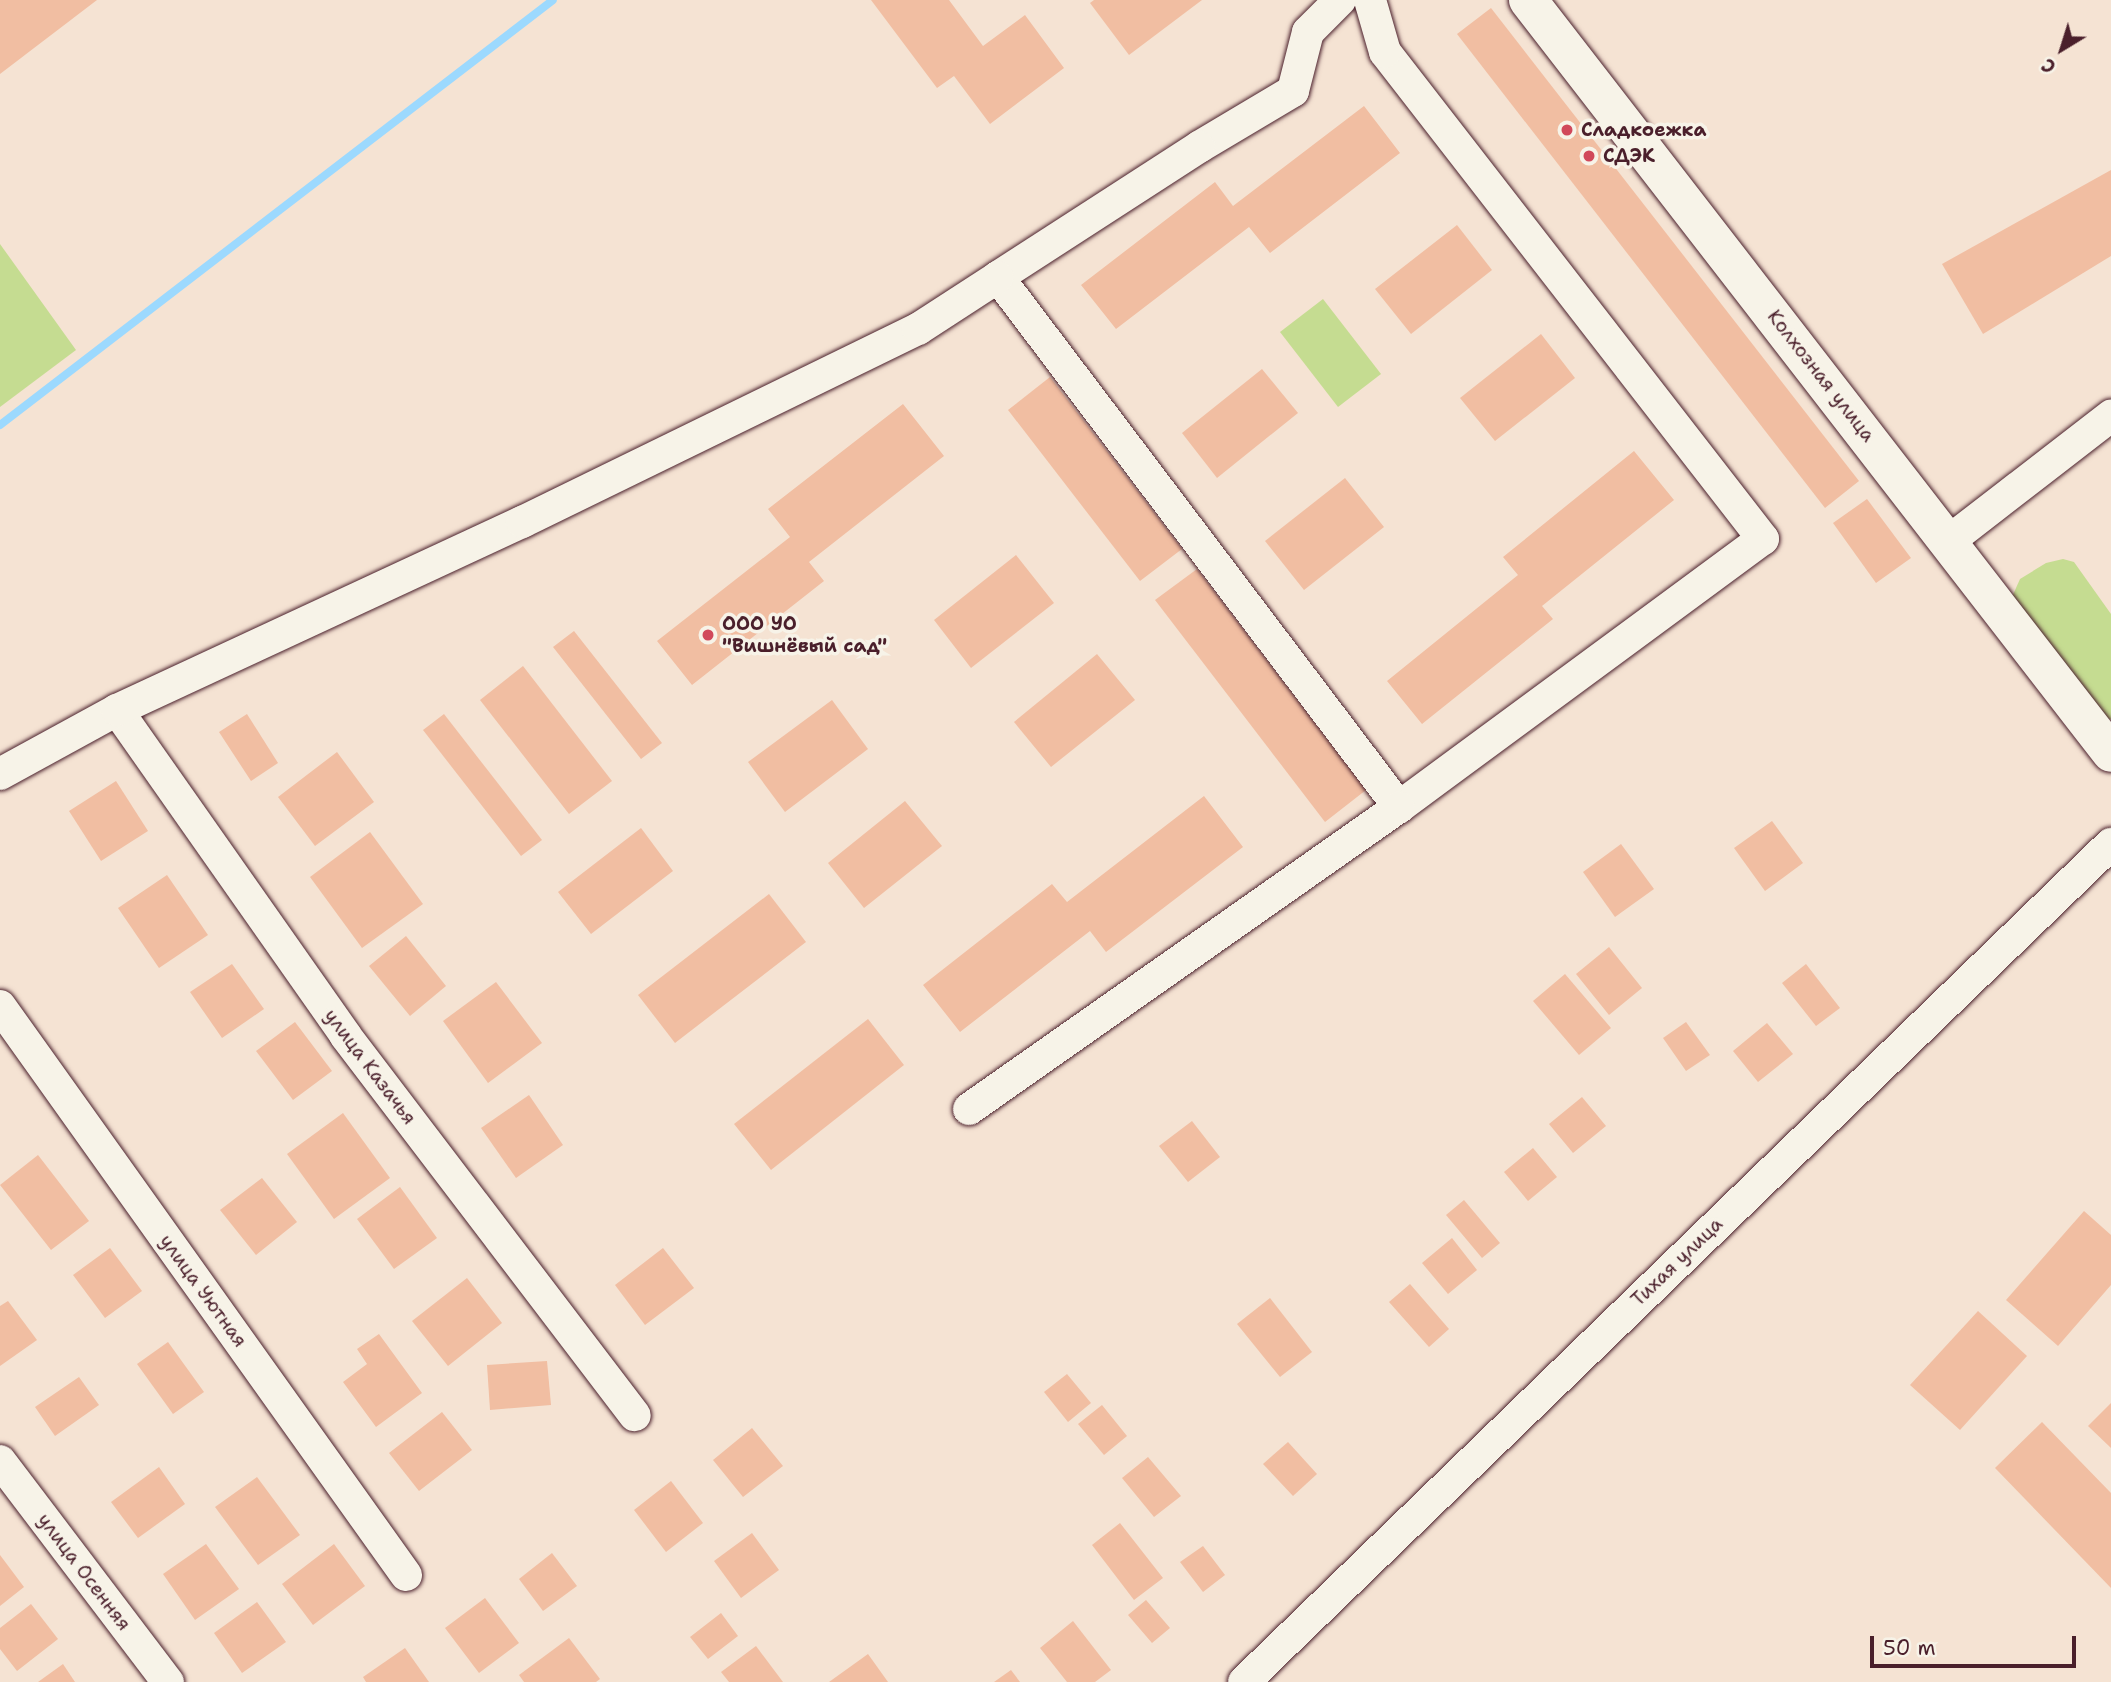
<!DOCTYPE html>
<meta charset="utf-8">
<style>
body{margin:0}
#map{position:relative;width:2111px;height:1682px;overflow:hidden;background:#f5e3d3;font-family:"Shantell Sans",sans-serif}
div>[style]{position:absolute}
.green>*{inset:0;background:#c5dc91}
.stream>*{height:8px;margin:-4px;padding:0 4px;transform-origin:4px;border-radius:4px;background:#9cd9fe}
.building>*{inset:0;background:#f1bea2}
.roads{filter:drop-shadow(0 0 2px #4a1f2b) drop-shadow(0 0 2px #4a1f2b)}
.street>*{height:32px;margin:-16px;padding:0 16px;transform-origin:16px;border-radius:16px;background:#f7f3e8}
.secondary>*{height:38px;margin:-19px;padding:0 19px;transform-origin:19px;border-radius:19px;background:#f7f3e8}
.dots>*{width:19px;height:19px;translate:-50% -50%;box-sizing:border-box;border:4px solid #f7f3e8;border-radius:50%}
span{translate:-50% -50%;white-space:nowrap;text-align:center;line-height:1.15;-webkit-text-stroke:7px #f7f3e8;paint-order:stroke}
.poi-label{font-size:19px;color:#4a1f2b;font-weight:700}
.left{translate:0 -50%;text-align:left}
.street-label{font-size:19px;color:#4a1f2b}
.north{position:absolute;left:2027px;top:14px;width:70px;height:70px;-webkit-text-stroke:5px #f7f3e8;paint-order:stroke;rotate:218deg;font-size:19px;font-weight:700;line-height:28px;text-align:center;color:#4a1f2b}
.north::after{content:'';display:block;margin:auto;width:24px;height:32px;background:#4a1f2b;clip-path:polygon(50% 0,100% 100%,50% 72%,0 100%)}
.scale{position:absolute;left:1870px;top:1636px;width:206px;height:32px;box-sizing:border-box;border:4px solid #4a1f2b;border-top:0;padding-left:9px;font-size:21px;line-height:24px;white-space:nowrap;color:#4a1f2b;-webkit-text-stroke:5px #f7f3e8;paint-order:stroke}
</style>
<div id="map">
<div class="green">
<i style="clip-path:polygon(0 244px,76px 350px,0 407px)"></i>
<i style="clip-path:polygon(1323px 299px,1381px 374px,1338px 407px,1280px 332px)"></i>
<i style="clip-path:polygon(2063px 559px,2074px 562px,2111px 614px,2111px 719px,2102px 719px,2012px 597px,2020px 579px,2046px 563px)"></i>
</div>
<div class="stream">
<i style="left:0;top:425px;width:697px;rotate:-37.54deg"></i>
</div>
<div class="building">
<i style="clip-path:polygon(0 0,97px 0,0 74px)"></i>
<i style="clip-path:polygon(871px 0,949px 0,983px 46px,1025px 15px,1064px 68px,990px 124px,954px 76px,937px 88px)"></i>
<i style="clip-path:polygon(1094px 0,1202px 0,1129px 55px,1090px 3px)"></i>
<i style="clip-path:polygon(1491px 8px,1859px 481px,1825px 508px,1457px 34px)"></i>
<i style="clip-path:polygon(1364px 106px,1400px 153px,1270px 253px,1249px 227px,1116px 329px,1081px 285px,1215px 182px,1233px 206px)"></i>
<i style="clip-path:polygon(2111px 170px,2111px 256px,1983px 334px,1942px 264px)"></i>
<i style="clip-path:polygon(1457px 225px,1492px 270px,1411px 334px,1375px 289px)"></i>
<i style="clip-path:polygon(1541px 334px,1575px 378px,1495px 441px,1460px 398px)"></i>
<i style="clip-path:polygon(1262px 369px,1298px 413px,1217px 478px,1182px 433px)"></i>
<i style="clip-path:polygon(1050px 377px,1182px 549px,1140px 581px,1008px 410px)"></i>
<i style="clip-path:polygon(903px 404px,944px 456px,809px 562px,824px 581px,692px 685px,657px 641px,790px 537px,768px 509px)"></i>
<i style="clip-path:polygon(1634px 451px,1674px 500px,1542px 606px,1553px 619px,1422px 724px,1387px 681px,1518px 575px,1503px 557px)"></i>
<i style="clip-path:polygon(1345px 478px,1384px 527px,1304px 590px,1265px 541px)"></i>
<i style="clip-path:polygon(1867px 499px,1911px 558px,1876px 583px,1833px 523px)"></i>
<i style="clip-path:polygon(1016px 555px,1054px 603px,971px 668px,934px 620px)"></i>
<i style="clip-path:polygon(1197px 569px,1366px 790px,1325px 822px,1155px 600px)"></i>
<i style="clip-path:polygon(574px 631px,662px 743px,641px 759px,553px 647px)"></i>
<i style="clip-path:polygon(1097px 654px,1135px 700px,1051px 767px,1014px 722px)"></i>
<i style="clip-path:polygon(523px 666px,612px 781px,569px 814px,480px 700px)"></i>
<i style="clip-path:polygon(832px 700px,868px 749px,785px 812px,748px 762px)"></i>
<i style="clip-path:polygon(247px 714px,278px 763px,251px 781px,219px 732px)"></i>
<i style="clip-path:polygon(444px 714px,542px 840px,521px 856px,423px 730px)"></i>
<i style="clip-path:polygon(337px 752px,374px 802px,315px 846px,278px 797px)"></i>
<i style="clip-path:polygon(116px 781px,148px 831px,101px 861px,69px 811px)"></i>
<i style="clip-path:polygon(1204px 796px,1243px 847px,1106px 952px,1090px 931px,960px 1032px,923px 985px,1052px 884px,1067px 902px)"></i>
<i style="clip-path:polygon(905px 801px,942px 846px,864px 908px,828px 863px)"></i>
<i style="clip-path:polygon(1772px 821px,1803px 863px,1765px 891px,1734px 848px)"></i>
<i style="clip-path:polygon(641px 828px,673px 871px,591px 934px,558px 892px)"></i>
<i style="clip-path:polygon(370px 832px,423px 904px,362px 948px,310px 877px)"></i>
<i style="clip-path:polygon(1621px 844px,1654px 889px,1615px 917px,1583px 872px)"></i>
<i style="clip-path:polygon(167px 875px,208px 935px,159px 968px,118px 908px)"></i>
<i style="clip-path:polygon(769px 894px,806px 942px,675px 1043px,638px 995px)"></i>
<i style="clip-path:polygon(406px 936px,446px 986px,410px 1016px,369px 966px)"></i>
<i style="clip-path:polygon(1609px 947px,1642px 988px,1609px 1015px,1576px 974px)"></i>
<i style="clip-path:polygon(232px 964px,264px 1009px,222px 1038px,190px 992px)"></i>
<i style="clip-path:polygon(1806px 964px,1840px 1008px,1816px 1026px,1782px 983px)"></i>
<i style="clip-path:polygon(1565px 974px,1611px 1028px,1579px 1055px,1533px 1001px)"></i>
<i style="clip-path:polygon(496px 982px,542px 1043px,488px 1083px,443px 1021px)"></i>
<i style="clip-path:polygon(868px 1019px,904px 1065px,771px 1170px,734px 1124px)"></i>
<i style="clip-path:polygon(295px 1022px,332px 1071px,293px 1100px,256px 1051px)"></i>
<i style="clip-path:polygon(1686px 1022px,1710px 1055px,1686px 1071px,1663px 1038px)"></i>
<i style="clip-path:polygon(1767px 1023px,1793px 1054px,1758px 1082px,1733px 1051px)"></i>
<i style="clip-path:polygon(529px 1095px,563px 1145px,516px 1178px,481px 1128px)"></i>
<i style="clip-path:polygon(1582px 1097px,1606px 1126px,1573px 1153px,1549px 1124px)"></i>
<i style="clip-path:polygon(343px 1113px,390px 1178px,334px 1219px,287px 1154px)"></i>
<i style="clip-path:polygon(1192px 1121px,1220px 1157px,1188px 1182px,1159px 1146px)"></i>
<i style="clip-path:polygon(1533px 1148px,1557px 1177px,1528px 1201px,1504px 1172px)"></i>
<i style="clip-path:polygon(38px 1155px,89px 1221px,51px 1250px,0 1185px)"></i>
<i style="clip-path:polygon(262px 1178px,297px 1222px,256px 1255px,220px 1210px)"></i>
<i style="clip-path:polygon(400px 1187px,437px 1238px,394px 1269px,357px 1219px)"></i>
<i style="clip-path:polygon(1464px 1200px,1500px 1243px,1482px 1258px,1446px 1215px)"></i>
<i style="clip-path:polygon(2084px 1211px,2111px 1235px,2111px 1285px,2058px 1346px,2006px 1300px)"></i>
<i style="clip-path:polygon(1452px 1238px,1477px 1270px,1448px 1294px,1422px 1263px)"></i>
<i style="clip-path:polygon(110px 1248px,142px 1291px,105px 1318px,73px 1275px)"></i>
<i style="clip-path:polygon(663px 1248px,694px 1288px,645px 1325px,615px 1285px)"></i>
<i style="clip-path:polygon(467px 1278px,502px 1323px,448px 1366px,412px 1321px)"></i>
<i style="clip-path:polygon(1410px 1284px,1449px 1329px,1429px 1347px,1389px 1302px)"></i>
<i style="clip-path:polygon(1270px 1298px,1312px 1352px,1280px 1377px,1237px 1324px)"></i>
<i style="clip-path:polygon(8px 1301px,37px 1340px,0 1366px,0 1306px)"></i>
<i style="clip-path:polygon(1978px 1311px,2027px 1356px,1960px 1430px,1910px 1385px)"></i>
<i style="clip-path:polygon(379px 1334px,422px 1393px,376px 1427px,343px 1382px,367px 1364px,357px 1349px)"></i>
<i style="clip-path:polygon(168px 1342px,204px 1392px,173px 1414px,137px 1364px)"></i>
<i style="clip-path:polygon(547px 1361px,551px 1405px,490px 1410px,487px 1365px)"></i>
<i style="clip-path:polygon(1067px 1374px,1091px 1403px,1068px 1422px,1044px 1392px)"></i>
<i style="clip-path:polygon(79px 1377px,99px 1405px,55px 1436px,35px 1407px)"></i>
<i style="clip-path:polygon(2111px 1403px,2111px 1448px,2088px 1426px)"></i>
<i style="clip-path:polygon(1102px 1405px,1127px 1436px,1104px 1455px,1078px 1424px)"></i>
<i style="clip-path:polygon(442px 1412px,472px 1450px,419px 1491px,389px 1453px)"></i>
<i style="clip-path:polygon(2042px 1422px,2111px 1493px,2111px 1588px,1995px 1468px)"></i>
<i style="clip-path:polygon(752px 1428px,783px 1466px,743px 1497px,713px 1460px)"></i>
<i style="clip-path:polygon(1288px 1442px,1317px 1474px,1293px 1496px,1263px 1464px)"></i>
<i style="clip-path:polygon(1148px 1457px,1181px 1496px,1154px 1517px,1122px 1478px)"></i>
<i style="clip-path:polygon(159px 1467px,185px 1504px,138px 1538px,111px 1502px)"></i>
<i style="clip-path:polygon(257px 1477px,300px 1535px,258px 1565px,215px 1507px)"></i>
<i style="clip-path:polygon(671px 1481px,703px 1523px,666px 1552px,634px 1510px)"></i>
<i style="clip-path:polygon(1120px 1523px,1163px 1578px,1134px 1600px,1092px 1545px)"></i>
<i style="clip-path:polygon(752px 1533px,779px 1570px,741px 1598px,714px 1561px)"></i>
<i style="clip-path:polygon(206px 1544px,239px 1589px,195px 1620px,163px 1574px)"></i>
<i style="clip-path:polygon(334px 1544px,365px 1586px,313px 1625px,282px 1584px)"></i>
<i style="clip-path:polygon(1203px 1546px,1225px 1575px,1203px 1592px,1180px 1562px)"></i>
<i style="clip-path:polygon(552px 1553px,577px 1586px,543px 1611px,519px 1579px)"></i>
<i style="clip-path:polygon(0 1555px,24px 1587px,0 1606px)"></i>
<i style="clip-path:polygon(485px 1598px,519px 1643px,479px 1673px,445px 1628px)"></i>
<i style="clip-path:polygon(1146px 1600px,1170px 1628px,1152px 1643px,1128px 1615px)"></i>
<i style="clip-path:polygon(257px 1602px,286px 1642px,242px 1673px,214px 1633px)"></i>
<i style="clip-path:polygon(31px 1604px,58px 1639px,17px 1671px,0 1649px,0 1628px)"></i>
<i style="clip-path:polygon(721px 1613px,738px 1636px,708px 1659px,690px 1637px)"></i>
<i style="clip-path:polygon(1073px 1621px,1111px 1670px,1095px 1682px,1067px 1682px,1040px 1648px)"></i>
<i style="clip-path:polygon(569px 1638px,600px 1679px,596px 1682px,524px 1682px,519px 1675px)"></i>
<i style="clip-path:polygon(756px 1646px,783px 1682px,729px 1682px,721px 1672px)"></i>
<i style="clip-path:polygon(405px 1648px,429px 1682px,366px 1682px,363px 1677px)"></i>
<i style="clip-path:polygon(868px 1654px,888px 1682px,829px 1682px)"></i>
<i style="clip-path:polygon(63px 1664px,75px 1682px,38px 1682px)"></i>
<i style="clip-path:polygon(1011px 1670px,1020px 1682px,994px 1682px)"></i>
</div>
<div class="roads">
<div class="street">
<i style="left:1340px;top:0;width:45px;rotate:135deg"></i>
<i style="left:1308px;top:32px;width:61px;rotate:104.3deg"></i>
<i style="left:1293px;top:91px;width:109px;rotate:149.2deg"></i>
<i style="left:1199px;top:147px;width:239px;rotate:147.1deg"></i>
<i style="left:998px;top:277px;width:665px;rotate:52.89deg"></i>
<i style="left:1399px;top:807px;width:452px;rotate:-36.4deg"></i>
<i style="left:1763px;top:539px;width:616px;rotate:-127.82deg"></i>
<i style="left:1385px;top:52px;width:54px;rotate:-106.1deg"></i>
<i style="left:1949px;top:541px;width:205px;rotate:-37.7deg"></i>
<i style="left:117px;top:710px;width:397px;rotate:54.9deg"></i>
<i style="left:345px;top:1035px;width:478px;rotate:52.7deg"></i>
<i style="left:0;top:774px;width:133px;rotate:-28.7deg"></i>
<i style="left:117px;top:710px;width:447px;rotate:-24.9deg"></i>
<i style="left:522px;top:522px;width:441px;rotate:-26deg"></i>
<i style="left:918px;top:329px;width:95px;rotate:-33deg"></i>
<i style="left:0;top:1006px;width:699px;rotate:54.49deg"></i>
<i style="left:969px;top:1109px;width:525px;rotate:-35.08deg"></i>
<i style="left:0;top:1461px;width:278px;rotate:52.8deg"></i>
<i style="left:1244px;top:1682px;width:1206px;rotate:-44.03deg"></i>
</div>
<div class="secondary">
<i style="left:1528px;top:0;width:952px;rotate:52.25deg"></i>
</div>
</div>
<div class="dots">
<i style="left:1567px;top:130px;background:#d1495b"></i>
<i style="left:1589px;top:156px;background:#d1495b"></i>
<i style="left:708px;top:635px;background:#d1495b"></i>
</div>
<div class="poi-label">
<span class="left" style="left:1581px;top:130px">Сладкоежка</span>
<span class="left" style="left:1603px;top:156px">СДЭК</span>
<span class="left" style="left:722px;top:635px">ООО УО<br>"Вишнёвый сад"</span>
</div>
<div class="street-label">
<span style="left:1821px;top:376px;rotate:52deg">Колхозная улица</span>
<span style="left:370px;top:1067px;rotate:53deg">улица Казачья</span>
<span style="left:1677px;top:1262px;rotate:-44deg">Тихая улица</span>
<span style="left:203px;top:1291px;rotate:54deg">улица Уютная</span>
<span style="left:84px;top:1572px;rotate:53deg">улица Осенняя</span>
</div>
<div class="north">С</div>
<div class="scale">50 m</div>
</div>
